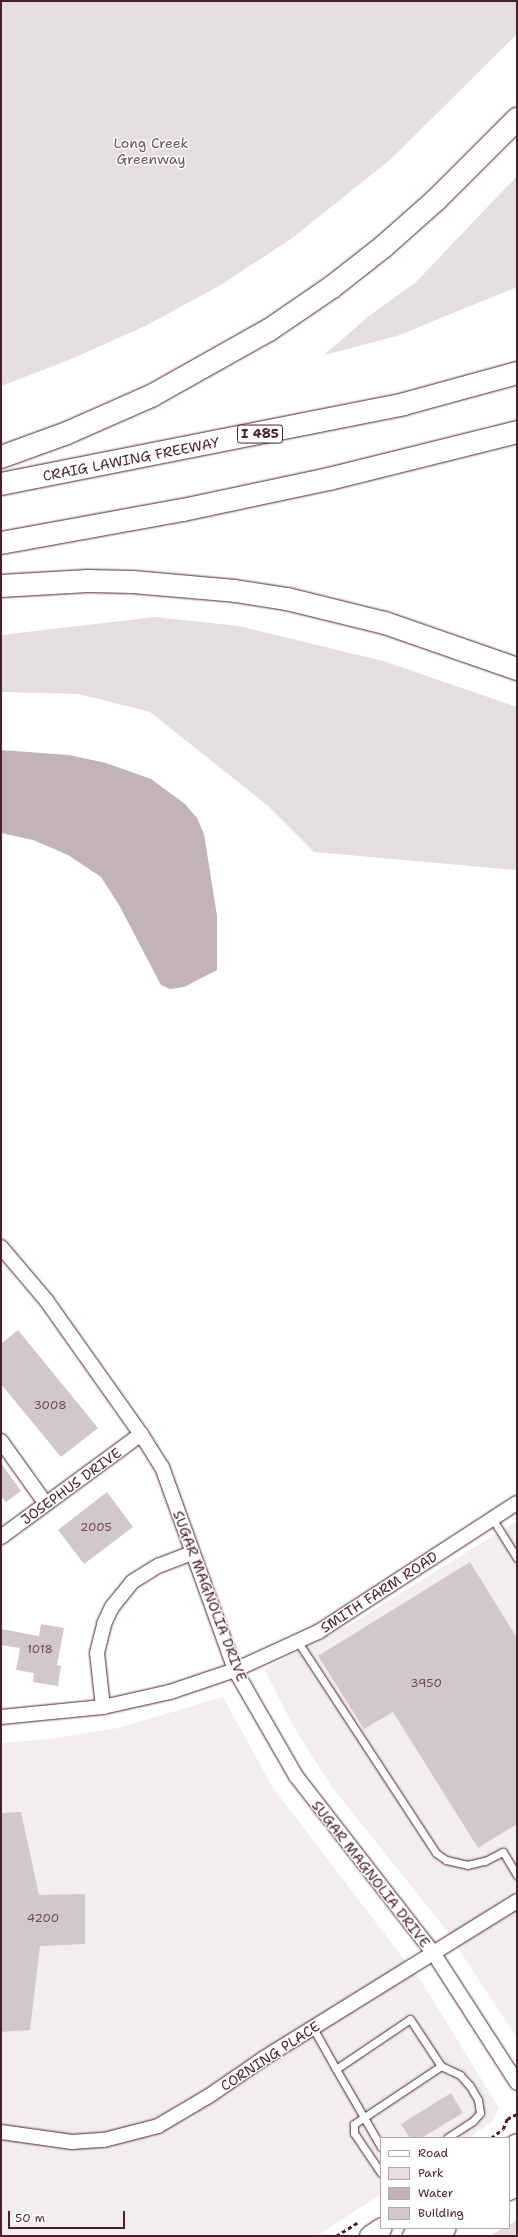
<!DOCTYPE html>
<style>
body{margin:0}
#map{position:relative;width:518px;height:2237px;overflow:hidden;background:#fff;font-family:"Shantell Sans",sans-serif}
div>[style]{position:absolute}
.built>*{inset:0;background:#f2eeef}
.green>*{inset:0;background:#e5dee0}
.water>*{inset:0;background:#c1b3b6}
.building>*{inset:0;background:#d2c7cb}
.path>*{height:2.5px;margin-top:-1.25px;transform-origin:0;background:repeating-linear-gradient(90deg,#4a1f2b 0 4px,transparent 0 7px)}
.roads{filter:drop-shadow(0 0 1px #4a1f2b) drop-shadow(0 0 1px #4a1f2b)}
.lane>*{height:7px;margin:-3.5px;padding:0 3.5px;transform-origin:3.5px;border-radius:3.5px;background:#fff}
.street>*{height:14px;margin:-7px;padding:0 7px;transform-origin:7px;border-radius:7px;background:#fff}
.secondary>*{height:20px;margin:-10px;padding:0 10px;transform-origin:10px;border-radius:10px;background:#fff}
.highway>*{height:22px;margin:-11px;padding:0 11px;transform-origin:11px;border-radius:11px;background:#fff}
span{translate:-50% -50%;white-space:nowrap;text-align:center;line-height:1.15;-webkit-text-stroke:3px #fff;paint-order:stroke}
.number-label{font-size:12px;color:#6c4953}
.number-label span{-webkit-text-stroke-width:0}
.shield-label span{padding:1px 3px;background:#fff;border:1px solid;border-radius:3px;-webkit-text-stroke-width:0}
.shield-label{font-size:13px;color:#4a1f2b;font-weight:700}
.park-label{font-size:14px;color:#714f58}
.street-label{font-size:14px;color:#4a1f2b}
.frame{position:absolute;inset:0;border:2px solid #4a1f2b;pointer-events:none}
.legend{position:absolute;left:380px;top:2137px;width:130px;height:92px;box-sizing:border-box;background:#fff;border:1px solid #b7a5aa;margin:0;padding:5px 7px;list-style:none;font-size:12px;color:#4a1f2b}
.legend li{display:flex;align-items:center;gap:8px;height:20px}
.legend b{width:20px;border:1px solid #b7a5aa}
.scale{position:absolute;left:8px;top:2211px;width:117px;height:18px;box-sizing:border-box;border:2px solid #4a1f2b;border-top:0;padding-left:5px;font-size:12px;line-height:14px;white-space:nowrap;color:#4a1f2b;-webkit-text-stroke:3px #fff;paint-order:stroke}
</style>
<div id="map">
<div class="built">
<i style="clip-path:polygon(517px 1521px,517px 2038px,444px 1927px,332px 1787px,295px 1729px,264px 1669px,356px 1621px)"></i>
<i style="clip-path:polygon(223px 1697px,273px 1788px,423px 1984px,499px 2108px,492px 2122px,468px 2138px,381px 2138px,381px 2194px,317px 2236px,1px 2236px,1px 1743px,49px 1739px,118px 1728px)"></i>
</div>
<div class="green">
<i style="clip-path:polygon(1px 1px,517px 1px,517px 34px,391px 159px,291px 239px,219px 286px,145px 326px,69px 360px,1px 386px)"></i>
<i style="clip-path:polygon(517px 176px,517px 287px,397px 336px,324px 355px,369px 316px,416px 282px)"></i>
<i style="clip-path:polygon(155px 617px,239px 626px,383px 661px,517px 707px,517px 870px,314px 852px,267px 805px,150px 712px,78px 694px,1px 692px,1px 635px)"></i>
<i style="clip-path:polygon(517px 2220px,517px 2236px,490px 2236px,503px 2228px,509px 2228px,509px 2225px)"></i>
</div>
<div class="water">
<i style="clip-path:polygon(1px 750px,69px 755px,106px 763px,151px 779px,185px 804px,197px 818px,204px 834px,217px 916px,217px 970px,184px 987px,170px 989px,161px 985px,119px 905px,101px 877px,68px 855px,33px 840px,1px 833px)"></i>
</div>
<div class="building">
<i style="clip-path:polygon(18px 1330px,98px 1428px,61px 1457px,1px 1384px,1px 1344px)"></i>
<i style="clip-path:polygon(1px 1463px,21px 1491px,6px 1502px,1px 1496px)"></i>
<i style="clip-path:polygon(107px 1492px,133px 1527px,84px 1564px,58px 1530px)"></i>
<i style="clip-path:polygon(470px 1562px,517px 1638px,517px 1824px,478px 1848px,393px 1712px,364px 1729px,318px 1656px)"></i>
<i style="clip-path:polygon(41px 1624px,64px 1628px,57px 1665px,61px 1666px,58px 1686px,33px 1682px,34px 1673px,16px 1670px,20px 1648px,1px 1645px,1px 1629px,39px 1636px)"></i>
<i style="clip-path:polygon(21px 1812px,39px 1895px,85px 1894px,85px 1944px,40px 1946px,30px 2030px,1px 2032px,1px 1813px)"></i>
<i style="clip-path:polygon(451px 2093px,463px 2113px,421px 2138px,410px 2138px,401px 2124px)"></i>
</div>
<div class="path">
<i style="left:491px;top:2138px;width:15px;rotate:-37deg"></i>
<i style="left:503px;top:2129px;width:11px;rotate:-68deg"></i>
<i style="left:507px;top:2119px;width:11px;rotate:-27deg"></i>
<i style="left:336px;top:2236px;width:25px;rotate:-32deg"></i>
</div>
<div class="roads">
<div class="lane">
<i style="left:492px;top:1518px;width:47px;rotate:58deg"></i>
<i style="left:298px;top:1642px;width:252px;rotate:56.8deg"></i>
<i style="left:436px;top:1853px;width:12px;rotate:35deg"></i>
<i style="left:446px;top:1860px;width:22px;rotate:13deg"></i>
<i style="left:467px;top:1865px;width:18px;rotate:-13deg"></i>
<i style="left:485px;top:1861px;width:20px;rotate:-27deg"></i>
<i style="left:503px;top:1852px;width:27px;rotate:59deg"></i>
<i style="left:313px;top:2028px;width:47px;rotate:60.7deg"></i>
<i style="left:336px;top:2069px;width:89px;rotate:-34deg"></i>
<i style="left:410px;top:2019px;width:56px;rotate:56.6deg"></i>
<i style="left:441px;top:2066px;width:105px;rotate:146.3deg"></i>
<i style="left:354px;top:2124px;width:9px;rotate:90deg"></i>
<i style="left:354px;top:2133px;width:48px;rotate:56deg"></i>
<i style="left:441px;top:2066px;width:21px;rotate:25deg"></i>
<i style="left:460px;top:2075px;width:15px;rotate:48deg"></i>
<i style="left:470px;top:2086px;width:16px;rotate:60deg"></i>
<i style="left:478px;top:2100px;width:13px;rotate:81deg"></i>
<i style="left:480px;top:2113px;width:11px;rotate:131deg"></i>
<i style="left:473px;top:2121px;width:31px;rotate:147deg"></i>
<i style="left:336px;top:2069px;width:90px;rotate:60deg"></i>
</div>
<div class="street">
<i style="left:1px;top:1247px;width:70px;rotate:49.7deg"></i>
<i style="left:46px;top:1300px;width:164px;rotate:54.7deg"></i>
<i style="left:141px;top:1434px;width:39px;rotate:58deg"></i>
<i style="left:162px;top:1467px;width:216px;rotate:70.2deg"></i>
<i style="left:235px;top:1670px;width:122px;rotate:60.1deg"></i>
<i style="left:296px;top:1776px;width:225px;rotate:52.2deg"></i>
<i style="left:434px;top:1954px;width:153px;rotate:57.2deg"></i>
<i style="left:1px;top:1441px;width:77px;rotate:54.5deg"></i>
<i style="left:1px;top:1537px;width:174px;rotate:-36.3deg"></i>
<i style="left:103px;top:1707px;width:54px;rotate:-96.3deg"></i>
<i style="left:97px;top:1653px;width:30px;rotate:-76deg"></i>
<i style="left:104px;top:1624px;width:19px;rotate:-65deg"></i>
<i style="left:112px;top:1607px;width:32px;rotate:-51deg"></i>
<i style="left:132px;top:1582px;width:31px;rotate:-32deg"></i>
<i style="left:158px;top:1566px;width:36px;rotate:-21deg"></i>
<i style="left:1px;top:1717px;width:102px;rotate:-5.6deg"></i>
<i style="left:103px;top:1707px;width:69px;rotate:-12.6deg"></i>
<i style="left:170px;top:1692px;width:69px;rotate:-18.7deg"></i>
<i style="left:235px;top:1670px;width:91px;rotate:-24.6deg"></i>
<i style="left:318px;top:1632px;width:237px;rotate:-33deg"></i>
<i style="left:1px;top:2132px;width:72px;rotate:8deg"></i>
<i style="left:72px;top:2142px;width:32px;rotate:-4deg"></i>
<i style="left:104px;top:2140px;width:56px;rotate:-14.5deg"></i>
<i style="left:158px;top:2126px;width:59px;rotate:-30.5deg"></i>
<i style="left:209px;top:2096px;width:67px;rotate:-34.6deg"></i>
<i style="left:264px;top:2058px;width:298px;rotate:-31.8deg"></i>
</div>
<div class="secondary">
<i style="left:509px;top:2149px;width:9px;rotate:-32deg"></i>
<i style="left:509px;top:2170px;width:9px;rotate:-32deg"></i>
<i style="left:509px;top:2190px;width:9px;rotate:-32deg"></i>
<i style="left:370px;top:2236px;width:14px;rotate:-34deg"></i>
<i style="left:413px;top:2236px;width:10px;rotate:-53deg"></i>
<i style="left:433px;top:2236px;width:15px;rotate:-32deg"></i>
</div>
<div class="highway">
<i style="left:1px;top:457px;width:70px;rotate:-20deg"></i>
<i style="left:67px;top:433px;width:94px;rotate:-23.8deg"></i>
<i style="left:153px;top:395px;width:133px;rotate:-29.3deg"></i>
<i style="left:269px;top:330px;width:76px;rotate:-34.3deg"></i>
<i style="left:332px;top:287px;width:65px;rotate:-38.1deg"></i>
<i style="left:383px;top:247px;width:71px;rotate:-41.6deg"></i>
<i style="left:436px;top:200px;width:115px;rotate:-45deg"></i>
<i style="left:1px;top:484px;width:411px;rotate:-11.2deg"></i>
<i style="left:404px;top:404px;width:117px;rotate:-15.3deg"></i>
<i style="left:1px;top:543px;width:185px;rotate:-10.3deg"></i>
<i style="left:183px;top:510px;width:149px;rotate:-12deg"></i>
<i style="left:329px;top:479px;width:194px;rotate:-14deg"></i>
<i style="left:1px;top:586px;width:87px;rotate:-3.3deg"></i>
<i style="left:88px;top:581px;width:45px;rotate:1.3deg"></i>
<i style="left:133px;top:582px;width:102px;rotate:5deg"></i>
<i style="left:235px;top:591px;width:53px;rotate:8.7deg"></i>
<i style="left:287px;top:599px;width:101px;rotate:13.8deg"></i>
<i style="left:385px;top:623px;width:140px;rotate:19.2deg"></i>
</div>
</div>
<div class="number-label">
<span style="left:50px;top:1406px">3008</span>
<span style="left:96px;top:1528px">2005</span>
<span style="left:40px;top:1650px">1018</span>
<span style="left:426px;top:1684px">3950</span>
<span style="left:43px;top:1919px">4200</span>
</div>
<div class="shield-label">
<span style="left:260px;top:434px">I 485</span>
</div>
<div class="park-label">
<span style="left:151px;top:151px">Long Creek<br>Greenway</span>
</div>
<div class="street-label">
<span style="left:131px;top:459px;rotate:-11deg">CRAIG LAWING FREEWAY</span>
<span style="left:71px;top:1486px;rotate:-36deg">JOSEPHUS DRIVE</span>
<span style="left:379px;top:1592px;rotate:-33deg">SMITH FARM ROAD</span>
<span style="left:210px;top:1596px;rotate:69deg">SUGAR MAGNOLIA DRIVE</span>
<span style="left:371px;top:1874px;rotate:52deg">SUGAR MAGNOLIA DRIVE</span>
<span style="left:270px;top:2056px;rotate:-33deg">CORNING PLACE</span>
</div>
<div class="frame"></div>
<ul class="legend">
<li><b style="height:5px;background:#fff"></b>Road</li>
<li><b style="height:11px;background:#e5dee0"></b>Park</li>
<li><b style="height:11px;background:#c1b3b6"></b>Water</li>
<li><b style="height:11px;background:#d2c7cb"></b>Building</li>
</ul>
<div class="scale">50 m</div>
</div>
